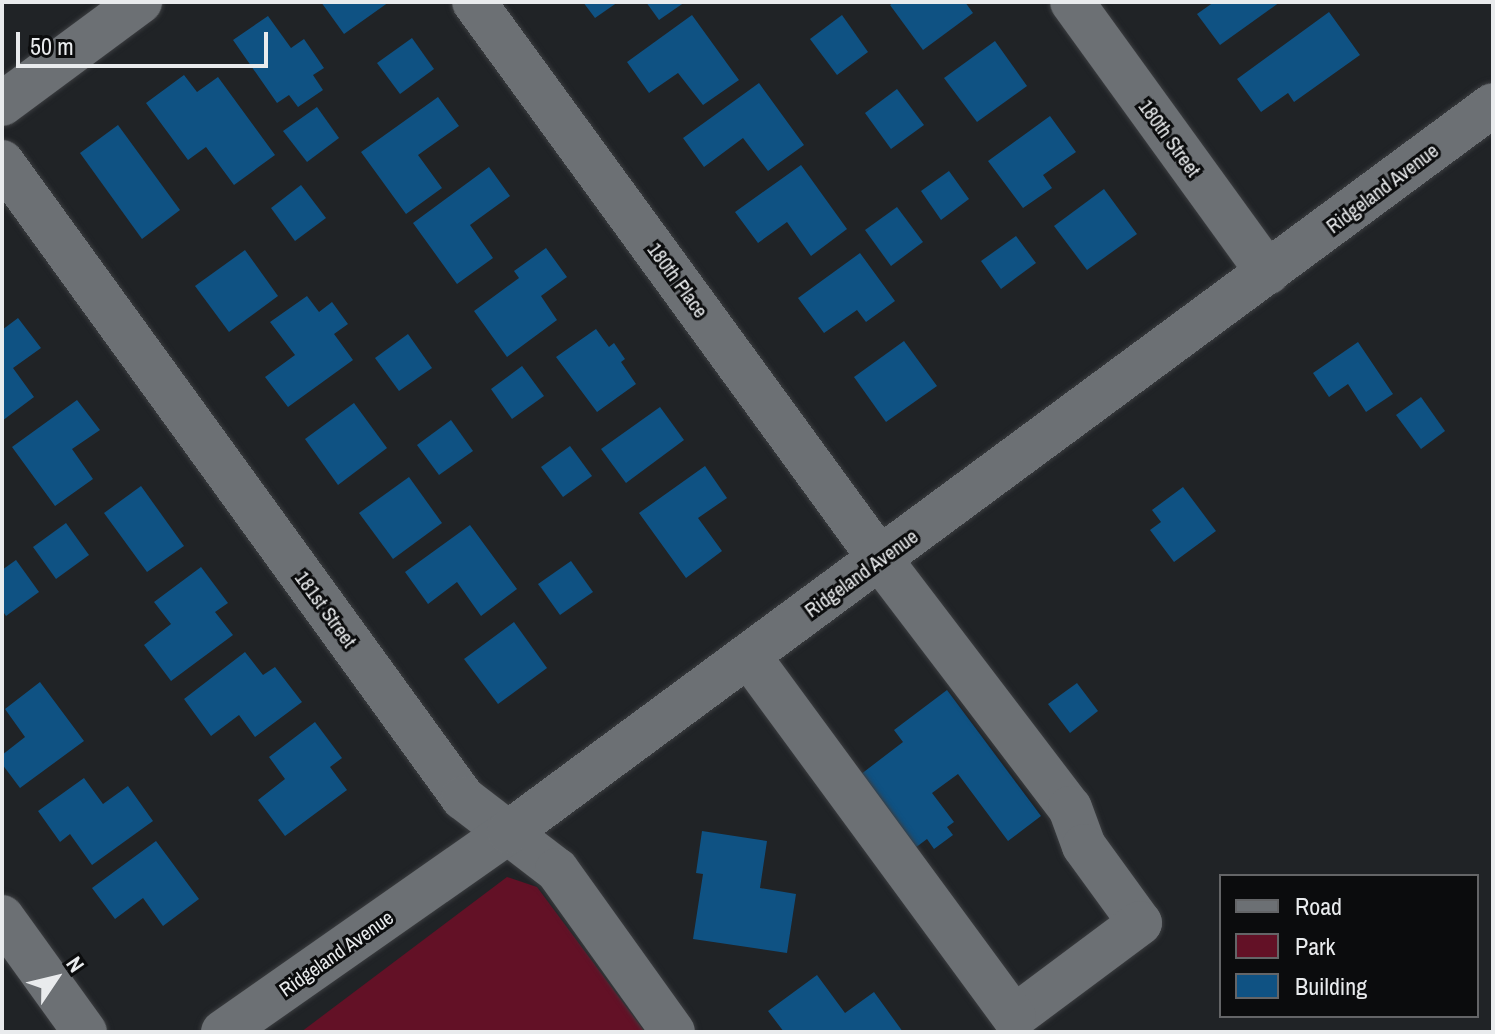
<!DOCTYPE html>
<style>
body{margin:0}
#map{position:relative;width:1495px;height:1034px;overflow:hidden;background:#202326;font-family:"Archivo Narrow",sans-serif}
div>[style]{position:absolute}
.green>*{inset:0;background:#631126}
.building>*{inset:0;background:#0f5283}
.roads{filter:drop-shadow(0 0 2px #3b3d40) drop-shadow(0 0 2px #3b3d40)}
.minor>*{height:44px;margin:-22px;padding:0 22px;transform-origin:22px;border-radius:22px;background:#6c7074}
span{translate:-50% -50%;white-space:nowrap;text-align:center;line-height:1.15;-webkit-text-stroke:6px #0b0c0d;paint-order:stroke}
.street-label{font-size:20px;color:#e9ebed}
.frame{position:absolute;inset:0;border:4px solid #e9ebed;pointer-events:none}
.legend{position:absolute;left:1219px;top:874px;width:260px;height:144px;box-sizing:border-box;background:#0b0c0d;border:2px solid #646567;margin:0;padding:10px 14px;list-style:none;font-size:24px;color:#e9ebed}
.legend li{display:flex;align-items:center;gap:16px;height:40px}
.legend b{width:40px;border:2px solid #646567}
.north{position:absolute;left:16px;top:938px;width:80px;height:80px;-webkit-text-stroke:6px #0b0c0d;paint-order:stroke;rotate:55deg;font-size:22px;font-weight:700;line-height:32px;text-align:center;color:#e9ebed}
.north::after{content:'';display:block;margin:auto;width:28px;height:36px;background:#e9ebed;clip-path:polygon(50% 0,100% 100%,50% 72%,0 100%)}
.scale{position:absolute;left:16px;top:32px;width:252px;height:36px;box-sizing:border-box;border:4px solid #e9ebed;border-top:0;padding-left:10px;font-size:24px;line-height:28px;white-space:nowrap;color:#e9ebed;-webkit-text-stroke:6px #0b0c0d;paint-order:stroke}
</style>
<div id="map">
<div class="green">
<i style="clip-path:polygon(507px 877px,537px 887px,645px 1032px,301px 1032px)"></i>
</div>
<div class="building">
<i style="clip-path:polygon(321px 2px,389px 2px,344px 34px)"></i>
<i style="clip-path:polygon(583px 2px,618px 2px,595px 18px)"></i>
<i style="clip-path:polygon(646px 2px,685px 2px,659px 20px)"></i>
<i style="clip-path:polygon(894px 2px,965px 2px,973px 13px,923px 50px,890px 5px)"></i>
<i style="clip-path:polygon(1214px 2px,1280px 2px,1220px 45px,1197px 14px)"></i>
<i style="clip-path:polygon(1329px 12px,1360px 55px,1294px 102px,1288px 93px,1261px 112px,1237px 79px)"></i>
<i style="clip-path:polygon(692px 15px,739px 80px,703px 105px,678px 73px,649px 93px,627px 62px)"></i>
<i style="clip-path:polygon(842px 15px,868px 52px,837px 75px,810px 39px)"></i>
<i style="clip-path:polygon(268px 16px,291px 48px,304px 39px,324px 68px,313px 75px,323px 90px,298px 107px,289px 95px,277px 103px,233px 40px)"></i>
<i style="clip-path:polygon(412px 38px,434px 69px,400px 94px,377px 63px)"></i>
<i style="clip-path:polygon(995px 41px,1027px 86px,977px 122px,944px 78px)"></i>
<i style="clip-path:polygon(184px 75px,197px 92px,218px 77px,275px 155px,234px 185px,206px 147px,188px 160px,146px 103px)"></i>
<i style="clip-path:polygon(759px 83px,804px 145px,768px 171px,743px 138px,704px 167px,683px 138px)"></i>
<i style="clip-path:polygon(897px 89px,924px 125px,891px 149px,865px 113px)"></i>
<i style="clip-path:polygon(438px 97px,459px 126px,418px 155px,442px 188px,406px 214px,361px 152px)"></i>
<i style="clip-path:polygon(317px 107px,339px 138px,307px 162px,283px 131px)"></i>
<i style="clip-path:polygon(1050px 116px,1076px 152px,1043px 175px,1052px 188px,1023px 208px,988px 161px)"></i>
<i style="clip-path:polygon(118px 125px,180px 210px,142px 239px,80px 153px)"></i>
<i style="clip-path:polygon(801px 165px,847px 229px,811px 256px,787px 222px,758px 243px,735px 212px)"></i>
<i style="clip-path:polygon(489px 167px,510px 196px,470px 225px,493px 258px,457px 284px,413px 223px)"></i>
<i style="clip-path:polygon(949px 171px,969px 199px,941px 220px,921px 191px)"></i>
<i style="clip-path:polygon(301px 185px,326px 218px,295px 241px,271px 208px)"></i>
<i style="clip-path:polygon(1104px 189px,1137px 234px,1087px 270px,1054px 226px)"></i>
<i style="clip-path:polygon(897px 207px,923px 242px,891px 266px,865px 230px)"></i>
<i style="clip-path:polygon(1016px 236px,1036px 263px,1001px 289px,981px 261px)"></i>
<i style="clip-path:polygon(546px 248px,567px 277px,541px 296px,557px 320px,507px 357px,474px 311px,519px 278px,514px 271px)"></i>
<i style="clip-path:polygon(245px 250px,278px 296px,229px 332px,195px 286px)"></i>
<i style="clip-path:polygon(860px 253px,895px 301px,866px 322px,857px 310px,824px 333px,798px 298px)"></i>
<i style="clip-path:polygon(307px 296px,319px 312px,332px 302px,348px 324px,334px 334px,353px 360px,288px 407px,265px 377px,295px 355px,270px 322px)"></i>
<i style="clip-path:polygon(18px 318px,41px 348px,13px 368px,34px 397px,2px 421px,2px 330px)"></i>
<i style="clip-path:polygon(596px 329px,609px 347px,614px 343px,625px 359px,621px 362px,636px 384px,597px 412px,556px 357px)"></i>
<i style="clip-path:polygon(408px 334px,432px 368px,399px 391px,375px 358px)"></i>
<i style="clip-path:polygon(904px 341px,937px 386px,886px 422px,854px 377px)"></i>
<i style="clip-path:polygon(1358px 342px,1393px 394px,1366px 412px,1348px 384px,1329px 397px,1313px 373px)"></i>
<i style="clip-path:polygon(522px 366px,544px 396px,512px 419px,491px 389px)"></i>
<i style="clip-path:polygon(1421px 397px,1445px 431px,1421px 449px,1396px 415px)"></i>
<i style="clip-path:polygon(77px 400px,100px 430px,72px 449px,93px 479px,55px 506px,12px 447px)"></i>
<i style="clip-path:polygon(354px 403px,387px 448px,338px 485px,305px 439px)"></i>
<i style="clip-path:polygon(660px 407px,684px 440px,626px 483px,601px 449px)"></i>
<i style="clip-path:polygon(451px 420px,473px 451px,439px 475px,417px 445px)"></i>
<i style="clip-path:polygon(570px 446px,592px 476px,563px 497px,541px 467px)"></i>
<i style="clip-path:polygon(705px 466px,727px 498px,698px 518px,722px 551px,686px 578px,639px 513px)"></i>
<i style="clip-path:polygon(409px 477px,442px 523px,393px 559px,359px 513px)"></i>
<i style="clip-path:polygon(141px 486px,184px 546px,147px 572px,104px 513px)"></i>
<i style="clip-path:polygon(1183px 487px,1216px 531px,1174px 562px,1150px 530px,1161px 522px,1152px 510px)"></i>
<i style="clip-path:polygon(66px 523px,89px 555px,56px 579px,33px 547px)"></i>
<i style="clip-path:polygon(470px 525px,517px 589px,481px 616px,457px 582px,428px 604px,405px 572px)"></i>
<i style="clip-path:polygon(16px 560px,39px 592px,6px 616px,2px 610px,2px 570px)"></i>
<i style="clip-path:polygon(571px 561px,593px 592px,560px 615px,538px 584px)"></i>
<i style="clip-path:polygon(201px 567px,228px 603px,215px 612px,233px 635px,171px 681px,144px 645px,171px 624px,154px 602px)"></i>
<i style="clip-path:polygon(514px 622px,547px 668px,498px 704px,464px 659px)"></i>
<i style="clip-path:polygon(245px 652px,263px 675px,275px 667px,302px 702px,255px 737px,239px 715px,211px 736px,184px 699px)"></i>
<i style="clip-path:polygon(40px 682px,84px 741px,20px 788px,2px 764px,2px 755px,25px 737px,5px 709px)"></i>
<i style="clip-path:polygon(1077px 683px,1098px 711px,1070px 733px,1048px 704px)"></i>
<i style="clip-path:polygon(947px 690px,1041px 816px,1008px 841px,958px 774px,932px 793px,954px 822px,947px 827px,953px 835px,934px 849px,927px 839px,907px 854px,852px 781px,903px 742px,894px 730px)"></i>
<i style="clip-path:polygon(315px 722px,342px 758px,330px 767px,347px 790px,285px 836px,258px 800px,285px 779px,269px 757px)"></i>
<i style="clip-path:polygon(84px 778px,103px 804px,128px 786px,153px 821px,92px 865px,70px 834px,60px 842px,38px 811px)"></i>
<i style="clip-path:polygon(702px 831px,767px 841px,760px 888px,796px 894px,787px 953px,693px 939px,703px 874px,696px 873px)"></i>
<i style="clip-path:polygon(156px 841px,199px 899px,163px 926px,143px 898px,115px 919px,92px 888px)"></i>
<i style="clip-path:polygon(817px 975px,845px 1013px,874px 992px,903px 1032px,784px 1032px,768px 1011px)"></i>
</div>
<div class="roads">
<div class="minor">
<i style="left:474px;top:2px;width:689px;rotate:53.91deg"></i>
<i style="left:880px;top:559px;width:313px;rotate:52.7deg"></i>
<i style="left:1070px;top:808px;width:40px;rotate:69.8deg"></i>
<i style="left:1084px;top:846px;width:95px;rotate:54deg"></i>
<i style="left:1140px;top:923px;width:157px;rotate:143.3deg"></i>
<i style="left:1014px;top:1017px;width:448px;rotate:-126.3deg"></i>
<i style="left:1072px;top:2px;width:334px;rotate:54.1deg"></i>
<i style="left:2px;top:104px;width:172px;rotate:-36.5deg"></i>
<i style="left:2px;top:162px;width:786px;rotate:54.06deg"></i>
<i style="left:463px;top:798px;width:118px;rotate:37.5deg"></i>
<i style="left:557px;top:870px;width:199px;rotate:54.4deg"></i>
<i style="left:2px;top:917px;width:142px;rotate:54.2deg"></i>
<i style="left:223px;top:1032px;width:349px;rotate:-35deg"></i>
<i style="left:509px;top:832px;width:1223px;rotate:-36.46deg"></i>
</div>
</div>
<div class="street-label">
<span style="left:1170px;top:138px;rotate:54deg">180th Street</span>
<span style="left:1382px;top:188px;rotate:-37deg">Ridgeland Avenue</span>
<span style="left:678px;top:280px;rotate:54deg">180th Place</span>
<span style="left:861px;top:573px;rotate:-36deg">Ridgeland Avenue</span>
<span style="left:326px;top:609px;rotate:54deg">181st Street</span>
<span style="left:336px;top:953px;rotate:-35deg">Ridgeland Avenue</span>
</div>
<div class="frame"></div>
<ul class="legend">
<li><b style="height:10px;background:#6c7074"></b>Road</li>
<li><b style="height:22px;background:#631126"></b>Park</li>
<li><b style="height:22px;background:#0f5283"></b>Building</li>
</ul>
<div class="north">N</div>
<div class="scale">50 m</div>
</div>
